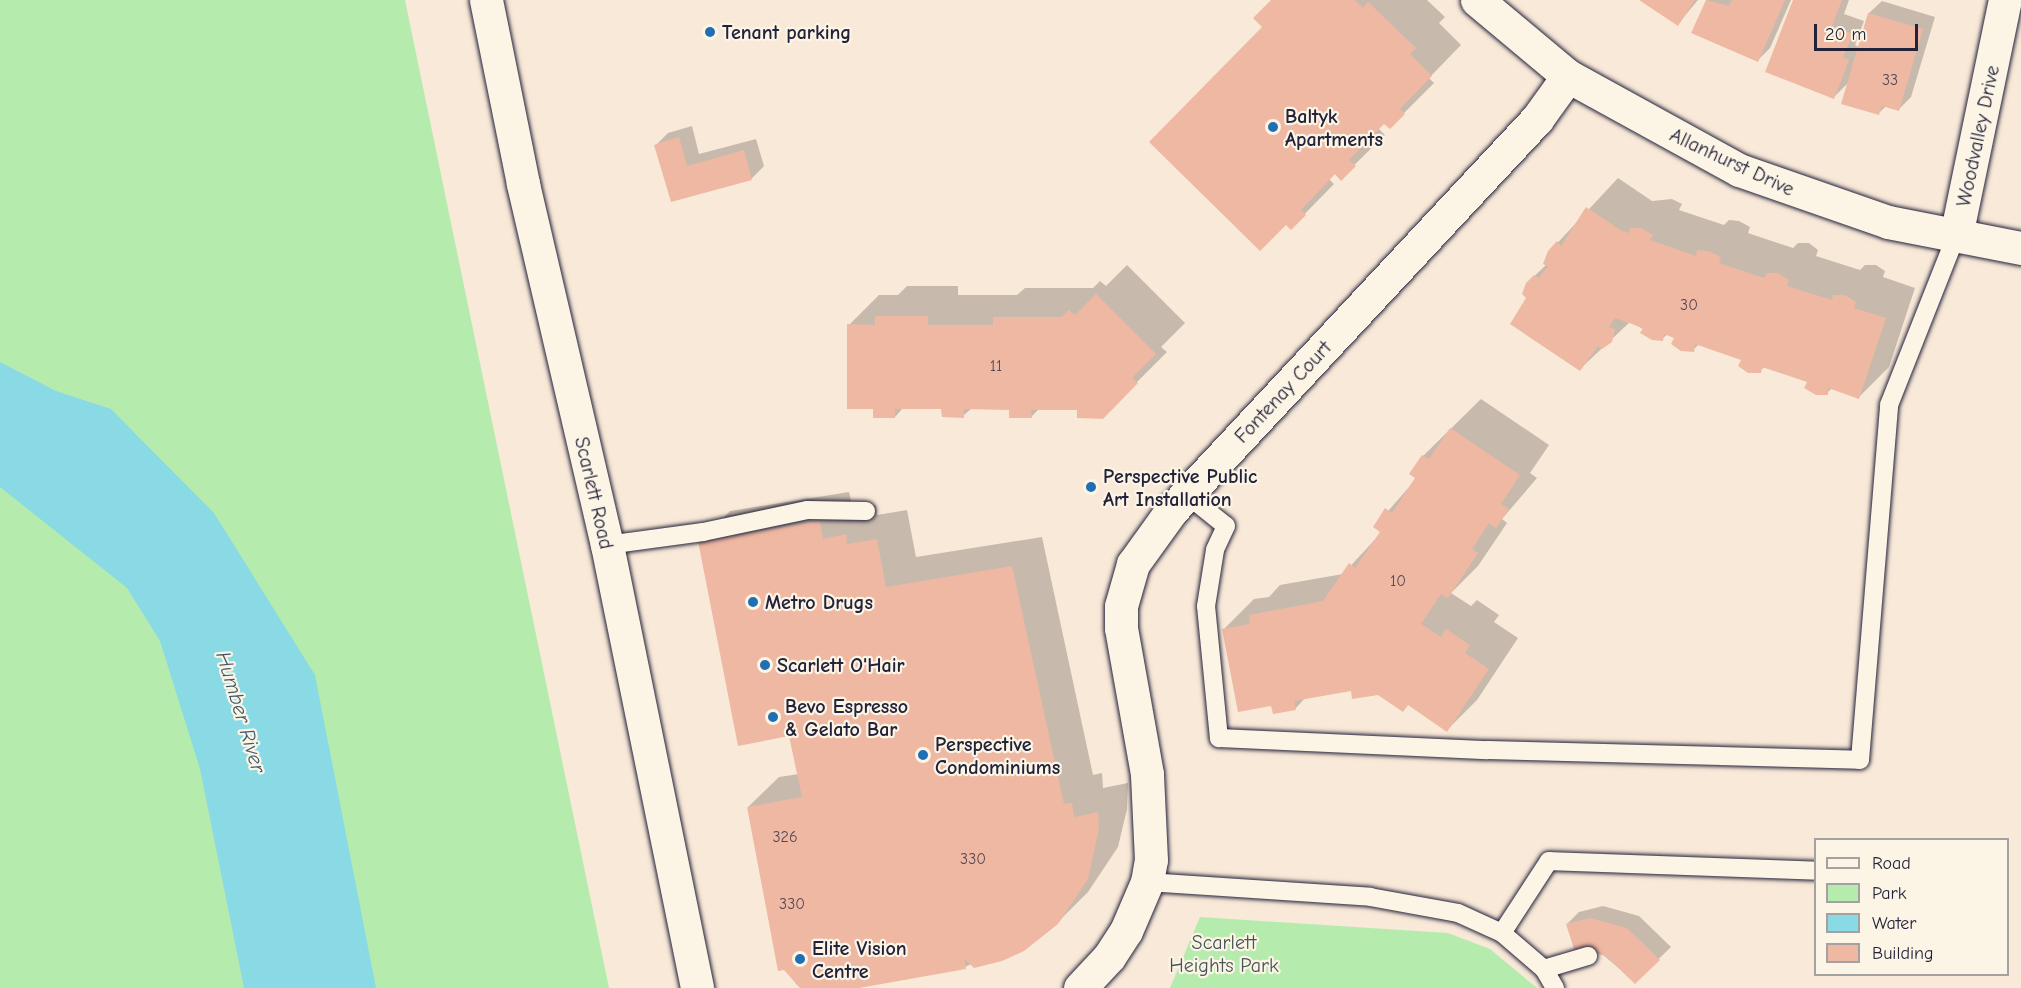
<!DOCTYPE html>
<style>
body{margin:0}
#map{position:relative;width:2021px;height:988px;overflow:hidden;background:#f9e9d8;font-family:"Comic Neue",sans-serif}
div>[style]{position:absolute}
.green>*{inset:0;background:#b5ecae}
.water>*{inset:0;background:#89dae4}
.shadow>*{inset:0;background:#0003}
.building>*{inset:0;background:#efb8a3}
.roads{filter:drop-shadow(0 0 2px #22223b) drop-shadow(0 0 2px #22223b)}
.service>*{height:18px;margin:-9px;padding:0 9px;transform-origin:9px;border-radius:9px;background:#fcf5e5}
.minor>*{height:33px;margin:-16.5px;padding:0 16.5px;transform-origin:16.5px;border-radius:16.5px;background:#fcf5e5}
.secondary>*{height:33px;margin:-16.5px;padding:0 16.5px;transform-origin:16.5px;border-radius:16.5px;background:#fcf5e5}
.dots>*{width:16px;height:16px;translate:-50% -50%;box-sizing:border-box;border:3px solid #fcf5e5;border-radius:50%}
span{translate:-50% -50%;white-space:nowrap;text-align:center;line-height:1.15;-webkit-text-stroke:4.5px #fcf5e5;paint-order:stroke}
.number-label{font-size:16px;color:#554855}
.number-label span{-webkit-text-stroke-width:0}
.poi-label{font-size:20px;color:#22223b;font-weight:700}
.left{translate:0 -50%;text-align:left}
.street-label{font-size:20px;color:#22223b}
.park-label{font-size:20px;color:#475458}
.water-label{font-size:21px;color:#41596e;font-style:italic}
.legend{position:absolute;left:1814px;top:838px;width:195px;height:138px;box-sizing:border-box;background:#fcf5e5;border:2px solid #a5a1a1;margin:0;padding:8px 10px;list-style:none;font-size:18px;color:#22223b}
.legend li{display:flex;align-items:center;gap:12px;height:30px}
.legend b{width:30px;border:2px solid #a5a1a1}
.scale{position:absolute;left:1814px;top:24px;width:104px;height:27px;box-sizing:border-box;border:3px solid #22223b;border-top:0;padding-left:8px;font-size:18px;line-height:21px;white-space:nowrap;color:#22223b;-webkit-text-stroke:4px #fcf5e5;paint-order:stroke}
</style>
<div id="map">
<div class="green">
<i style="clip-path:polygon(0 0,405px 0,609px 988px,0 988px)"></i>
<i style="clip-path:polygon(1200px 917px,1448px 933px,1490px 949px,1537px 988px,1170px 988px)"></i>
</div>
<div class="water">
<i style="clip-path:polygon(0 362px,56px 391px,111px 409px,214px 513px,315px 675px,376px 988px,244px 988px,200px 769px,160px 641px,127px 588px,0 487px)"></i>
</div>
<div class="shadow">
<i style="clip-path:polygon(1273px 0,1427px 0,1445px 17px,1439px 23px,1461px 45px,1429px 78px,1434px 83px,1390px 127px,1385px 122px,1378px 128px,1385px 135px,1341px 178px,1336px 172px,1329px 179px,1334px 184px,1291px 228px,1264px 27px)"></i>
<i style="clip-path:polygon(1642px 0,1698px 0,1678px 24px)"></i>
<i style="clip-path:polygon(1707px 0,1791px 0,1770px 48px,1758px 60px,1693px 32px)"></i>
<i style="clip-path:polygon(1795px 0,1849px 0,1844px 14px,1864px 21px,1855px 45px,1859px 47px,1869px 13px,1882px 1px,1935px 17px,1911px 97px,1898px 110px,1886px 106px,1878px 114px,1849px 82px,1833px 98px)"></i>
<i style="clip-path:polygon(692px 126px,699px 154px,756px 139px,764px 166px,752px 178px,672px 201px,656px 145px,668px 133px)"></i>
<i style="clip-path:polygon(1618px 178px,1652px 201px,1672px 199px,1682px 204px,1679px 210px,1724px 225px,1729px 220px,1739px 221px,1750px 227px,1748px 233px,1793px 248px,1798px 243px,1809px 243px,1818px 250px,1816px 256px,1860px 270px,1865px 265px,1876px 265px,1885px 271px,1883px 277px,1915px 288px,1889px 367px,1859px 397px,1832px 388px,1827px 393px,1810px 381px,1765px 366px,1760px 371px,1743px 360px,1699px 344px,1693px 350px,1668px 334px,1662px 339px,1630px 322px,1580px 369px,1528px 298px,1527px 283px,1547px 264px,1549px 252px)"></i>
<i style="clip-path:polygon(1127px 265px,1185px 323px,1161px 347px,1167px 352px,1102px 417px,1078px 408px,1040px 408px,1031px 417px,1011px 408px,972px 408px,963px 416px,943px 408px,903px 408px,895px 417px,875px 408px,849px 325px,879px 295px,898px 295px,907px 286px,958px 286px,958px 295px,1017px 295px,1025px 288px,1093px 288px,1100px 281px,1106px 286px)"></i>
<i style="clip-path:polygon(1481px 399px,1549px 445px,1530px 473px,1537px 478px,1502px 519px,1507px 523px,1478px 566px,1451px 593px,1471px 606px,1477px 600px,1499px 615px,1494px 622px,1518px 638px,1477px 700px,1447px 730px,1409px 704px,1403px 710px,1378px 693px,1352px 689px,1306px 697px,1295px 709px,1273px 704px,1224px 629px,1254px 599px,1269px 597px,1280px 585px,1343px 574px,1381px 533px,1375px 526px,1417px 478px,1423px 456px)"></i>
<i style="clip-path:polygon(849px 492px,853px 509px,876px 505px,877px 515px,907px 510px,916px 557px,1042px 537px,1093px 775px,1102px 773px,1103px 788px,1128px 783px,1127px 809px,1118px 847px,1088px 892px,1057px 923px,965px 967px,851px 988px,812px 988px,797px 985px,785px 968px,748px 807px,779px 777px,799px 774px,790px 735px,700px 542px,730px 511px)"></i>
<i style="clip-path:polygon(1603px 906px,1639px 916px,1671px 947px,1635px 982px,1567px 924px,1579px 912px)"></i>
</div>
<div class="building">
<i style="clip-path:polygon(1271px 0,1355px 0,1363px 8px,1368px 2px,1416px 48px,1410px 54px,1432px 76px,1400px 109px,1405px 114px,1390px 129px,1384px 124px,1349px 160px,1356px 166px,1341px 181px,1335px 174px,1301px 210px,1306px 215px,1291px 230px,1286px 225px,1260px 251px,1149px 142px,1262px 27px,1253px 18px)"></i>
<i style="clip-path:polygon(1639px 0,1695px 0,1678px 26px)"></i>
<i style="clip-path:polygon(1706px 0,1729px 6px,1732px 0,1785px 0,1758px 62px,1691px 33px)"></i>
<i style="clip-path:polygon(1793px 0,1842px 0,1832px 26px,1853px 34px,1843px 57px,1849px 60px,1834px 99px,1765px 72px)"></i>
<i style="clip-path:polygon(1868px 13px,1923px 29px,1899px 111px,1882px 106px,1879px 115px,1841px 104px)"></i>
<i style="clip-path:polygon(679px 137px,687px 166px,744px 150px,752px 180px,671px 202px,654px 145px)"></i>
<i style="clip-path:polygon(1586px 207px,1622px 231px,1629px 233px,1630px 228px,1641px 228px,1653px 235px,1650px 240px,1696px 256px,1697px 250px,1709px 251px,1721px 257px,1719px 263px,1764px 278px,1767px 273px,1778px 273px,1789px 280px,1787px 286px,1832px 300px,1833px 295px,1845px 295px,1856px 302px,1854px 308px,1886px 318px,1859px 399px,1828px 388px,1828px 395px,1816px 395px,1804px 388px,1807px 382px,1762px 367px,1761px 373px,1748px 373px,1738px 366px,1741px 360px,1695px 344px,1694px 352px,1681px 351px,1671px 344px,1674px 338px,1664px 334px,1663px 341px,1652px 340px,1640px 333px,1643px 328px,1615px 318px,1609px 327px,1615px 329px,1612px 342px,1602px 349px,1598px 346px,1580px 371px,1510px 324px,1526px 298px,1522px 294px,1526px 283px,1534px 275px,1539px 278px,1548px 266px,1543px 264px,1548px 251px,1557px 241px,1561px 246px)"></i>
<i style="clip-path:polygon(1096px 294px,1156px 354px,1132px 378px,1138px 383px,1103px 419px,1077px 418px,1077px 410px,1031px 410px,1032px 418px,1009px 418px,1009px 410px,964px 409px,964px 418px,942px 417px,941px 409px,895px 409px,895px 418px,873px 418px,873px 409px,847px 409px,847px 324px,875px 325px,875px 316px,928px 316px,928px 325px,993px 325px,993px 317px,1062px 317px,1069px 310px,1075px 315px)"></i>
<i style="clip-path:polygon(1450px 428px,1520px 475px,1501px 504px,1509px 509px,1496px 528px,1489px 523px,1472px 549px,1478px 553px,1448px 598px,1441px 594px,1421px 624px,1441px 637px,1446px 629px,1470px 645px,1465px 653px,1489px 669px,1447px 732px,1408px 705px,1403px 712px,1378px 695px,1352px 699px,1351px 691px,1294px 701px,1296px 710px,1273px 714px,1271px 706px,1238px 712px,1222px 629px,1250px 624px,1249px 615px,1323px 601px,1349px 563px,1355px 568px,1380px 532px,1373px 527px,1385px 508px,1392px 513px,1415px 478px,1409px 474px,1422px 455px,1429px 459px)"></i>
<i style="clip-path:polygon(820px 521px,823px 539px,846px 534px,847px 544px,877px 539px,886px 587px,1012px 566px,1064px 804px,1072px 803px,1074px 817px,1098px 812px,1099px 828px,1088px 879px,1058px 924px,1024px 951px,1002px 961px,974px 968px,964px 958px,966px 969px,859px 988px,800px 988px,784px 970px,778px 971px,747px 807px,802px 797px,789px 736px,738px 746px,698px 541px)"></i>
<i style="clip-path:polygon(1590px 918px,1627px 928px,1660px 960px,1635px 984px,1606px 956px,1593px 953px,1576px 955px,1566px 924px)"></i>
</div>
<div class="roads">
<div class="service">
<i style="left:1186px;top:494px;width:51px;rotate:38.7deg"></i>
<i style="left:1226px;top:526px;width:26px;rotate:115deg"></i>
<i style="left:1215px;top:550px;width:57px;rotate:99.1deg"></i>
<i style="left:1206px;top:606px;width:133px;rotate:84.4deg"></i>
<i style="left:1219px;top:738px;width:269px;rotate:2.6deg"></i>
<i style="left:1488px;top:750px;width:372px;rotate:1.5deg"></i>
<i style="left:1860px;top:760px;width:356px;rotate:-85.3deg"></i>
<i style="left:1889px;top:405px;width:182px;rotate:-68.4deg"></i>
<i style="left:607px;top:545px;width:97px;rotate:-7.7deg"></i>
<i style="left:703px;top:532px;width:106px;rotate:-11.9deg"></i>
<i style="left:807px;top:510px;width:59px;rotate:1deg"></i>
<i style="left:1147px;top:882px;width:224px;rotate:3.8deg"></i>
<i style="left:1370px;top:897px;width:89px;rotate:10.3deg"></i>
<i style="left:1458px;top:913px;width:48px;rotate:24.4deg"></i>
<i style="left:1502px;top:933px;width:55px;rotate:40.6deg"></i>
<i style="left:1544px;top:969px;width:22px;rotate:60deg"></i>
<i style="left:1502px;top:933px;width:86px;rotate:-56.9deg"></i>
<i style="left:1549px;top:861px;width:267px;rotate:2.1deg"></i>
<i style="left:1544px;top:969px;width:46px;rotate:-16.5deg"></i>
</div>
<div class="minor">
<i style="left:1477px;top:0;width:119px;rotate:39.9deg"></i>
<i style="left:1568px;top:76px;width:195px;rotate:28.8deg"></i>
<i style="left:1739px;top:170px;width:158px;rotate:19.2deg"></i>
<i style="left:1888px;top:222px;width:136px;rotate:11.1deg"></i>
<i style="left:1956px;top:236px;width:241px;rotate:-78.3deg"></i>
<i style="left:1080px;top:988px;width:42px;rotate:-46.9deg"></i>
<i style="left:1109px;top:957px;width:31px;rotate:-57deg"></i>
<i style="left:1126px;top:931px;width:53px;rotate:-66.8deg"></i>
<i style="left:1147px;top:882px;width:22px;rotate:-80deg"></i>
<i style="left:1151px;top:860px;width:86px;rotate:-92.7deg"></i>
<i style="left:1147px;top:774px;width:148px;rotate:-100.1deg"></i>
<i style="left:1121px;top:628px;width:22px;rotate:-90deg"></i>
<i style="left:1121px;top:606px;width:44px;rotate:-74.1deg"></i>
<i style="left:1133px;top:564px;width:67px;rotate:-54.2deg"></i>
<i style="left:1172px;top:510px;width:535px;rotate:-46.97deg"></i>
<i style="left:1537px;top:119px;width:53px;rotate:-54.2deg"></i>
</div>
<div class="secondary">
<i style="left:486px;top:0;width:188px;rotate:78.6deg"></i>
<i style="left:523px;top:184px;width:371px;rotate:76.9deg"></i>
<i style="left:607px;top:545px;width:452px;rotate:78.5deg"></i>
</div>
</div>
<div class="dots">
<i style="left:710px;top:32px;background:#1f6fb2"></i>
<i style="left:1273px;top:127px;background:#1f6fb2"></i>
<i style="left:1091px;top:487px;background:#1f6fb2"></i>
<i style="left:753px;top:602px;background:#1f6fb2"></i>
<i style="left:765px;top:665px;background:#1f6fb2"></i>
<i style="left:773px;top:717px;background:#1f6fb2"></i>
<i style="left:923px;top:755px;background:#1f6fb2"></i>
<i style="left:800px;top:959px;background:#1f6fb2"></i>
</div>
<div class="number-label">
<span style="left:1890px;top:80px">33</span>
<span style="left:1689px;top:305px">30</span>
<span style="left:996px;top:366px">11</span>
<span style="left:1398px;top:581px">10</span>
<span style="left:785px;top:837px">326</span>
<span style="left:973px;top:859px">330</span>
<span style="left:792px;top:904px">330</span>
</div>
<div class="poi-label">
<span class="left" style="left:722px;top:32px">Tenant parking</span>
<span class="left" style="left:1285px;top:128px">Baltyk<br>Apartments</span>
<span class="left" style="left:1103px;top:488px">Perspective Public<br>Art Installation</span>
<span class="left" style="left:765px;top:602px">Metro Drugs</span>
<span class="left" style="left:777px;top:665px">Scarlett O'Hair</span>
<span class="left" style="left:785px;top:718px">Bevo Espresso<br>&amp; Gelato Bar</span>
<span class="left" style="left:935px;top:756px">Perspective<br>Condominiums</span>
<span class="left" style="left:812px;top:960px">Elite Vision<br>Centre</span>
</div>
<div class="street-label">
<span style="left:1978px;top:136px;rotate:-78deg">Woodvalley Drive</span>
<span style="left:1732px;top:162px;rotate:25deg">Allanhurst Drive</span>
<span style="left:1283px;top:392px;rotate:-47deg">Fontenay Court</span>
<span style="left:594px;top:493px;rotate:77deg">Scarlett Road</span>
</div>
<div class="park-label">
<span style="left:1224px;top:954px">Scarlett<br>Heights Park</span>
</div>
<div class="water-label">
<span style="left:241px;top:712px;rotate:73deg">Humber River</span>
</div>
<ul class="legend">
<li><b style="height:8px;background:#fcf5e5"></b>Road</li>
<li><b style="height:16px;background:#b5ecae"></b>Park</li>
<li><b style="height:16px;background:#89dae4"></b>Water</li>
<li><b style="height:16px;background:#efb8a3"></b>Building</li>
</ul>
<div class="scale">20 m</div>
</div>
